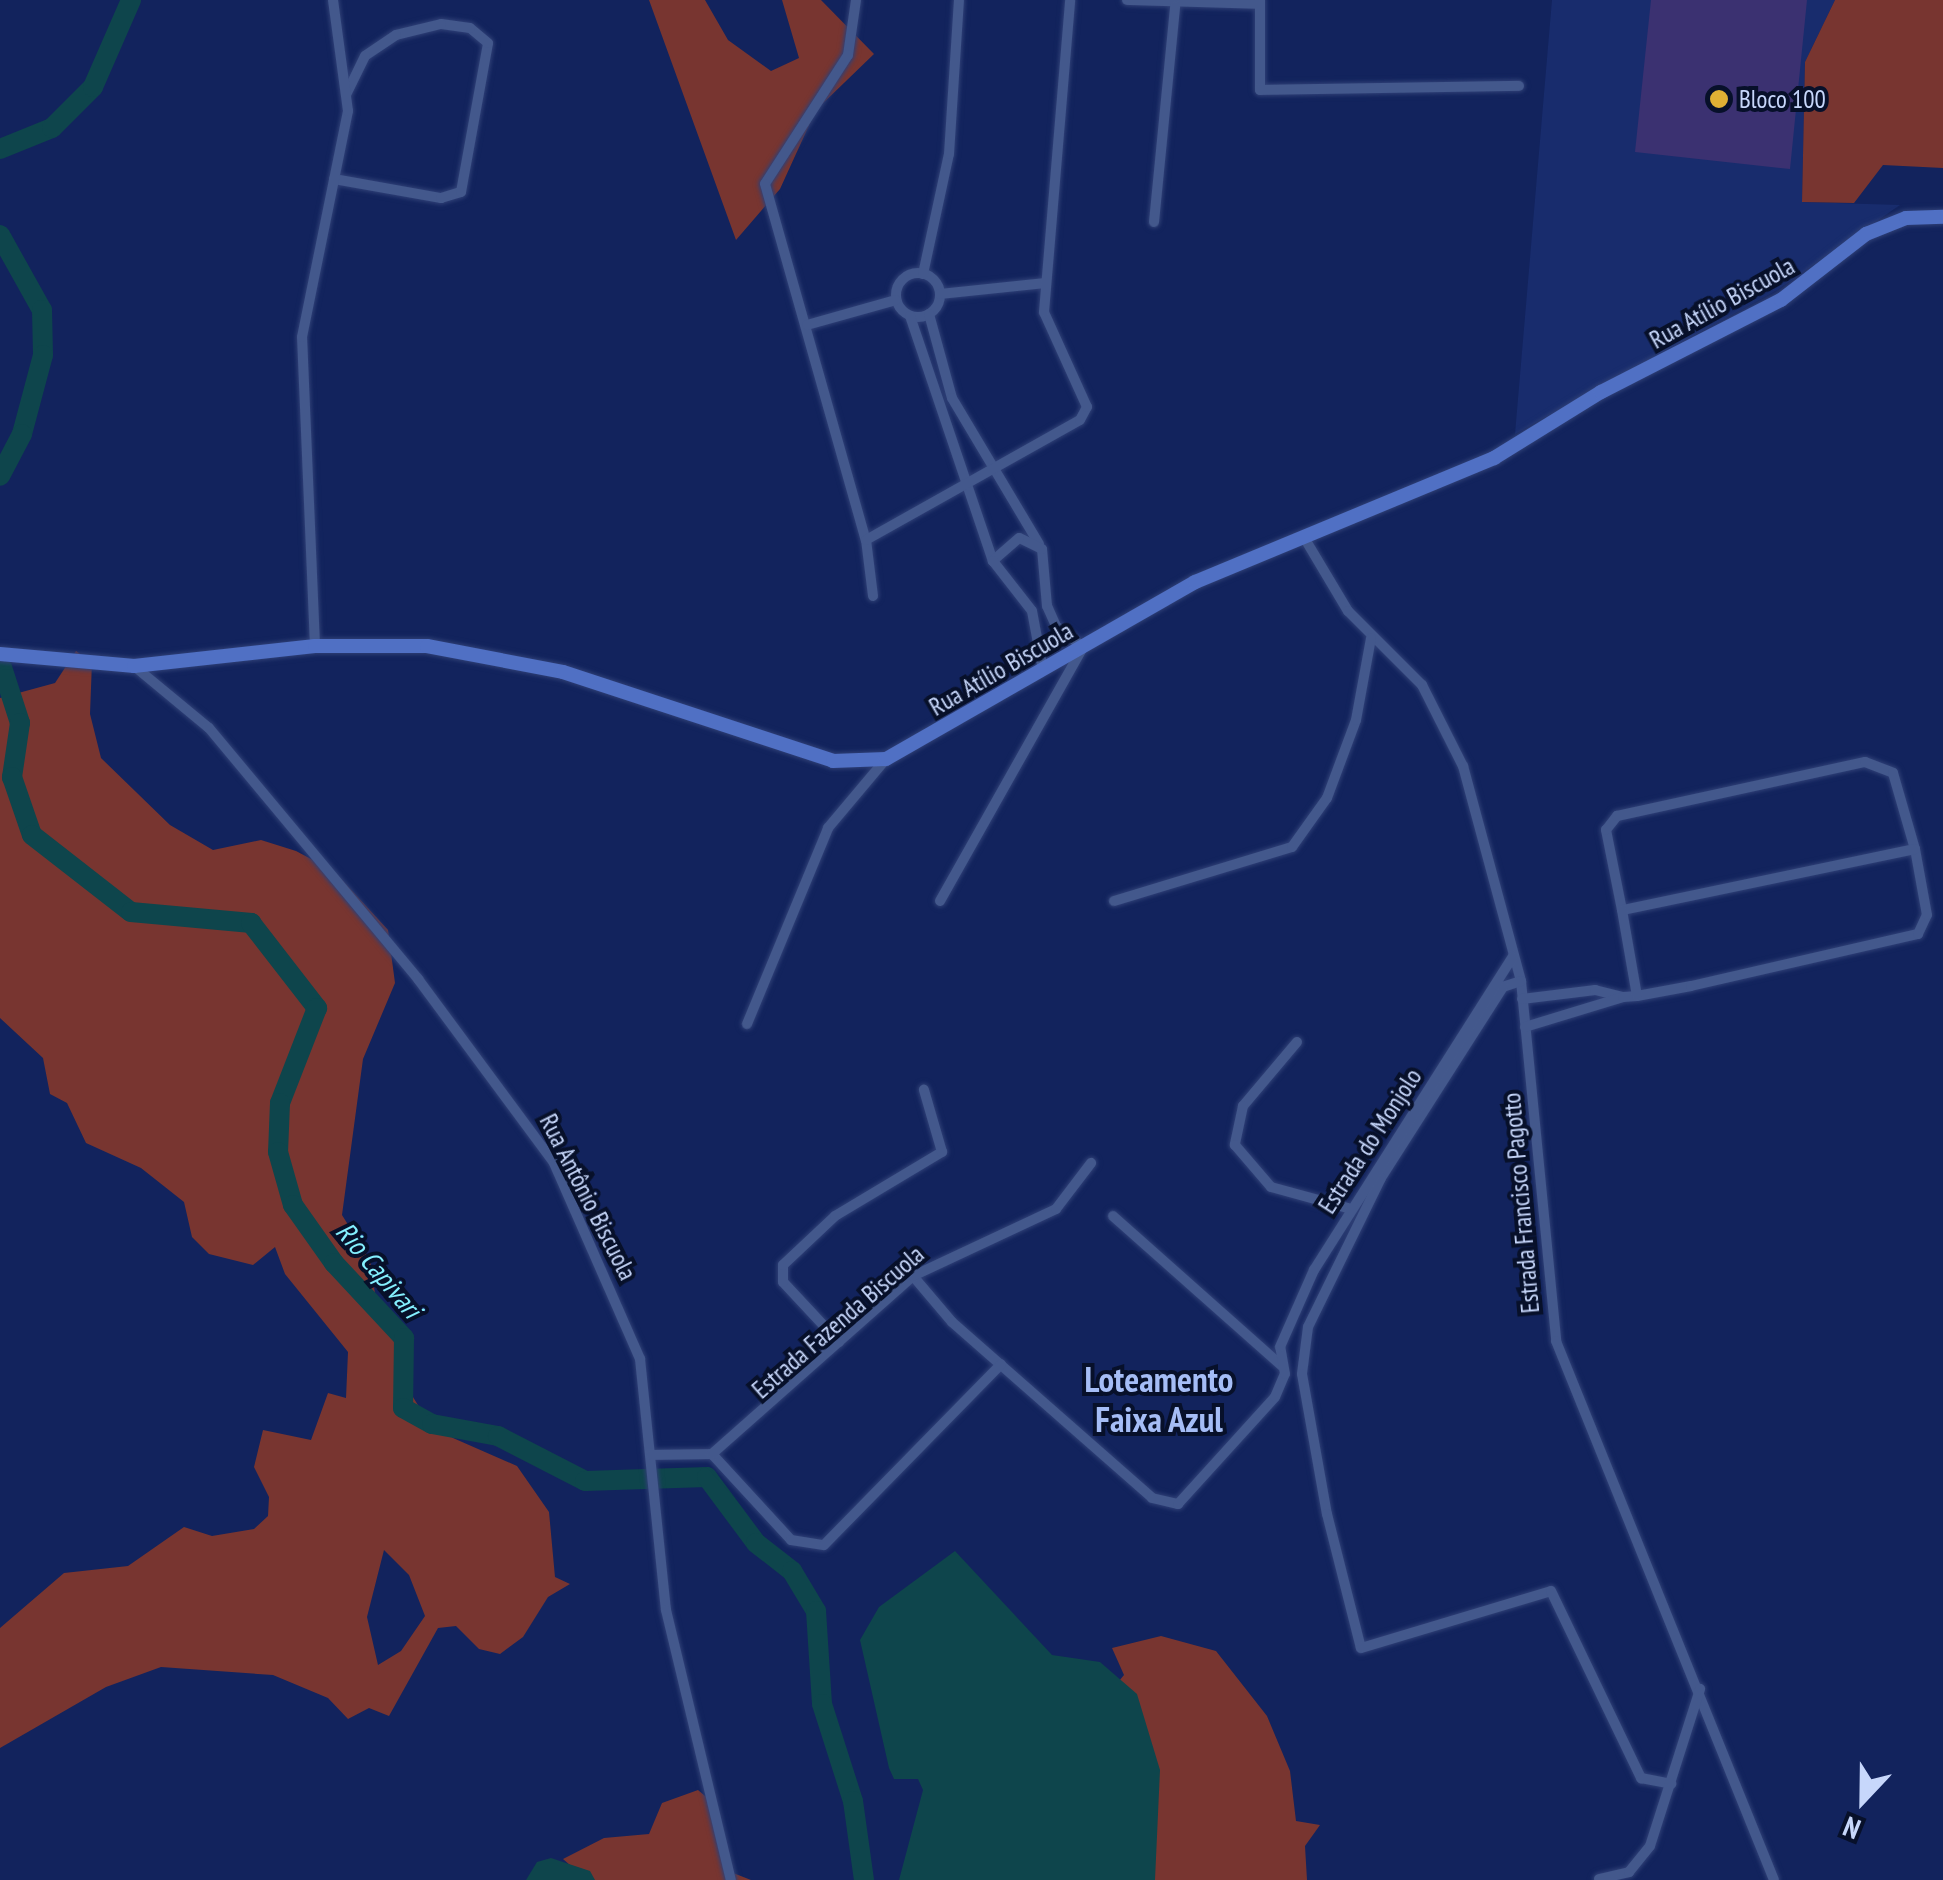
<!DOCTYPE html>
<meta charset="utf-8">
<style>
body{margin:0}
#map{position:relative;width:1943px;height:1880px;overflow:hidden;background:#12235d;font-family:"PT Sans Narrow",sans-serif}
div>[style]{position:absolute}
.built>*{inset:0;background:#182c6d}
.green>*{inset:0;background:#783530}
.water>*{inset:0;background:#0e454c}
.river>*{height:20px;margin:-10px;padding:0 10px;transform-origin:10px;border-radius:10px;background:#0e454c}
.building>*{inset:0;background:#3b3171}
.roads{filter:drop-shadow(0 0 2px #2f4076) drop-shadow(0 0 2px #2f4076)}
.street>*{height:10px;margin:-5px;padding:0 5px;transform-origin:5px;border-radius:5px;background:#43588c}
.street>.ring{margin:-5px;padding:0;box-sizing:content-box;background:none;border:10px solid #43588c;border-radius:50%}
.secondary>*{height:14px;margin:-7px;padding:0 7px;transform-origin:7px;border-radius:7px;background:#5070c4}
.dots>*{width:28px;height:28px;translate:-50% -50%;box-sizing:border-box;border:5px solid #07102a;border-radius:50%}
span{translate:-50% -50%;white-space:nowrap;text-align:center;line-height:1.15;-webkit-text-stroke:8px #07102a;paint-order:stroke}
.poi-label{font-size:25px;color:#c7d7fb}
.left{translate:0 -50%;text-align:left}
.street-label{font-size:25px;color:#c7d7fb}
.water-label{font-size:28px;color:#84effe;font-style:italic}
.district-label{font-size:35px;color:#a5bdf6;font-weight:700}
.north{position:absolute;left:1813px;top:1750px;width:100px;height:100px;-webkit-text-stroke:8px #07102a;paint-order:stroke;rotate:202deg;font-size:28px;font-weight:700;line-height:40px;text-align:center;color:#c7d7fb}
.north::after{content:'';display:block;margin:auto;width:35px;height:45px;background:#c7d7fb;clip-path:polygon(50% 0,100% 100%,50% 72%,0 100%)}
</style>
<div id="map">
<div class="built">
<i style="clip-path:polygon(1552px 0,1835px 0,1805px 62px,1802px 202px,1900px 205px,1777px 290px,1515px 434px)"></i>
</div>
<div class="green">
<i style="clip-path:polygon(649px 0,705px 0,728px 40px,771px 71px,799px 58px,782px 0,821px 0,874px 54px,816px 110px,780px 189px,736px 240px)"></i>
<i style="clip-path:polygon(1835px 0,1943px 0,1943px 168px,1883px 165px,1854px 203px,1802px 202px,1805px 62px)"></i>
<i style="clip-path:polygon(evenodd,76px 651px,92px 662px,90px 714px,101px 758px,170px 825px,213px 850px,261px 840px,296px 851px,334px 871px,388px 930px,395px 983px,363px 1059px,342px 1215px,370px 1260px,377px 1307px,394px 1331px,394px 1366px,424px 1415px,453px 1438px,517px 1466px,549px 1512px,555px 1577px,570px 1584px,548px 1597px,523px 1637px,500px 1654px,479px 1649px,456px 1626px,438px 1628px,389px 1716px,369px 1708px,348px 1719px,328px 1698px,273px 1675px,161px 1667px,106px 1687px,0 1748px,0 1628px,64px 1573px,128px 1566px,184px 1527px,212px 1536px,254px 1529px,268px 1516px,269px 1497px,254px 1467px,263px 1430px,311px 1440px,328px 1393px,346px 1398px,348px 1352px,285px 1274px,275px 1247px,253px 1265px,209px 1254px,192px 1237px,184px 1202px,141px 1168px,86px 1143px,67px 1103px,50px 1094px,43px 1058px,0 1018px,0 698px,55px 683px,76px 651px,384px 1550px,409px 1575px,425px 1616px,401px 1651px,378px 1665px,367px 1617px,384px 1550px)"></i>
<i style="clip-path:polygon(1161px 1636px,1216px 1651px,1267px 1716px,1290px 1771px,1296px 1821px,1320px 1825px,1305px 1846px,1307px 1880px,1133px 1880px,1114px 1687px,1124px 1675px,1112px 1648px)"></i>
<i style="clip-path:polygon(698px 1790px,711px 1801px,728px 1871px,751px 1880px,587px 1880px,563px 1859px,604px 1838px,649px 1834px,662px 1803px)"></i>
</div>
<div class="water">
<i style="clip-path:polygon(955px 1551px,1052px 1655px,1100px 1662px,1137px 1694px,1160px 1770px,1155px 1880px,899px 1880px,923px 1790px,918px 1779px,894px 1779px,889px 1768px,860px 1640px,879px 1607px)"></i>
<i style="clip-path:polygon(551px 1858px,590px 1871px,595px 1880px,526px 1880px,537px 1862px)"></i>
</div>
<div class="river">
<i style="left:0;top:149px;width:56px;rotate:-22deg"></i>
<i style="left:52px;top:128px;width:58px;rotate:-45deg"></i>
<i style="left:93px;top:87px;width:95px;rotate:-66.4deg"></i>
<i style="left:0;top:235px;width:86px;rotate:60.8deg"></i>
<i style="left:42px;top:310px;width:45px;rotate:88.7deg"></i>
<i style="left:43px;top:355px;width:82px;rotate:104.9deg"></i>
<i style="left:22px;top:434px;width:47px;rotate:117.6deg"></i>
<i style="left:0;top:661px;width:65px;rotate:72.1deg"></i>
<i style="left:20px;top:723px;width:55px;rotate:98.4deg"></i>
<i style="left:12px;top:777px;width:61px;rotate:71deg"></i>
<i style="left:32px;top:835px;width:125px;rotate:37.9deg"></i>
<i style="left:131px;top:912px;width:121px;rotate:5.2deg"></i>
<i style="left:251px;top:923px;width:108px;rotate:52.2deg"></i>
<i style="left:317px;top:1008px;width:102px;rotate:111.3deg"></i>
<i style="left:280px;top:1103px;width:49px;rotate:92.3deg"></i>
<i style="left:278px;top:1152px;width:55px;rotate:74.2deg"></i>
<i style="left:293px;top:1205px;width:71px;rotate:54.7deg"></i>
<i style="left:334px;top:1263px;width:103px;rotate:47deg"></i>
<i style="left:404px;top:1338px;width:70px;rotate:90.8deg"></i>
<i style="left:403px;top:1408px;width:33px;rotate:29deg"></i>
<i style="left:432px;top:1424px;width:67px;rotate:10.3deg"></i>
<i style="left:498px;top:1436px;width:98px;rotate:27.3deg"></i>
<i style="left:585px;top:1481px;width:122px;rotate:-1.9deg"></i>
<i style="left:707px;top:1477px;width:82px;rotate:53.4deg"></i>
<i style="left:756px;top:1543px;width:46px;rotate:37.9deg"></i>
<i style="left:792px;top:1571px;width:47px;rotate:59deg"></i>
<i style="left:816px;top:1611px;width:93px;rotate:86.3deg"></i>
<i style="left:822px;top:1704px;width:102px;rotate:72.3deg"></i>
<i style="left:853px;top:1801px;width:80px;rotate:82.1deg"></i>
</div>
<div class="building">
<i style="clip-path:polygon(1651px 0,1807px 0,1790px 169px,1635px 152px)"></i>
</div>
<div class="roads">
<div class="street">
<i style="left:856px;top:0;width:56px;rotate:98.3deg"></i>
<i style="left:848px;top:55px;width:153px;rotate:122.8deg"></i>
<i style="left:765px;top:184px;width:370px;rotate:74.2deg"></i>
<i style="left:1127px;top:0;width:133px;rotate:1.7deg"></i>
<i style="left:1260px;top:0;width:90px;rotate:90deg"></i>
<i style="left:1260px;top:90px;width:259px;rotate:-0.9deg"></i>
<i style="left:334px;top:179px;width:109px;rotate:10.1deg"></i>
<i style="left:441px;top:198px;width:21px;rotate:-17deg"></i>
<i style="left:461px;top:192px;width:151px;rotate:-79.7deg"></i>
<i style="left:488px;top:43px;width:23px;rotate:-140deg"></i>
<i style="left:470px;top:28px;width:29px;rotate:-172deg"></i>
<i style="left:441px;top:24px;width:46px;rotate:166.3deg"></i>
<i style="left:396px;top:35px;width:37px;rotate:146deg"></i>
<i style="left:365px;top:56px;width:43px;rotate:116deg"></i>
<i style="left:1154px;top:222px;width:217px;rotate:-84.4deg"></i>
<i class="ring" style="left:896px;top:273px;width:34px;height:34px"></i>
<i style="left:923px;top:274px;width:123px;rotate:-77.8deg"></i>
<i style="left:949px;top:154px;width:154px;rotate:-86.3deg"></i>
<i style="left:940px;top:294px;width:106px;rotate:-6deg"></i>
<i style="left:929px;top:314px;width:87px;rotate:74.7deg"></i>
<i style="left:952px;top:398px;width:170px;rotate:59.2deg"></i>
<i style="left:910px;top:316px;width:259px;rotate:71.3deg"></i>
<i style="left:807px;top:325px;width:92px;rotate:-15.7deg"></i>
<i style="left:1305px;top:539px;width:84px;rotate:59.2deg"></i>
<i style="left:1348px;top:611px;width:105px;rotate:45deg"></i>
<i style="left:1422px;top:685px;width:91px;rotate:63.2deg"></i>
<i style="left:1463px;top:766px;width:223px;rotate:74.9deg"></i>
<i style="left:1521px;top:981px;width:362px;rotate:84.4deg"></i>
<i style="left:1556px;top:1341px;width:581px;rotate:67.98deg"></i>
<i style="left:873px;top:596px;width:56px;rotate:-97.1deg"></i>
<i style="left:866px;top:540px;width:245px;rotate:-29.3deg"></i>
<i style="left:1080px;top:420px;width:15px;rotate:-62deg"></i>
<i style="left:1087px;top:407px;width:104px;rotate:-114.4deg"></i>
<i style="left:1044px;top:312px;width:313px;rotate:-85.2deg"></i>
<i style="left:315px;top:646px;width:309px;rotate:-92.4deg"></i>
<i style="left:302px;top:337px;width:231px;rotate:-78.5deg"></i>
<i style="left:348px;top:111px;width:112px;rotate:-97.7deg"></i>
<i style="left:134px;top:666px;width:97px;rotate:39.6deg"></i>
<i style="left:209px;top:728px;width:327px;rotate:50.2deg"></i>
<i style="left:418px;top:979px;width:229px;rotate:53.5deg"></i>
<i style="left:554px;top:1163px;width:214px;rotate:66.3deg"></i>
<i style="left:640px;top:1359px;width:252px;rotate:84.1deg"></i>
<i style="left:666px;top:1610px;width:278px;rotate:76.5deg"></i>
<i style="left:940px;top:901px;width:291px;rotate:-60.6deg"></i>
<i style="left:1083px;top:647px;width:34px;rotate:-142deg"></i>
<i style="left:1056px;top:626px;width:22px;rotate:-114deg"></i>
<i style="left:1047px;top:606px;width:57px;rotate:-95deg"></i>
<i style="left:1042px;top:549px;width:25px;rotate:-154deg"></i>
<i style="left:1019px;top:538px;width:35px;rotate:139deg"></i>
<i style="left:993px;top:561px;width:63px;rotate:52deg"></i>
<i style="left:1032px;top:611px;width:60px;rotate:79.4deg"></i>
<i style="left:1114px;top:901px;width:186px;rotate:-16.9deg"></i>
<i style="left:1292px;top:847px;width:60px;rotate:-54.5deg"></i>
<i style="left:1327px;top:798px;width:83px;rotate:-69.6deg"></i>
<i style="left:1356px;top:720px;width:83px;rotate:-79.6deg"></i>
<i style="left:1622px;top:910px;width:82px;rotate:-101.3deg"></i>
<i style="left:1606px;top:830px;width:18px;rotate:-52deg"></i>
<i style="left:1617px;top:816px;width:254px;rotate:-12.3deg"></i>
<i style="left:1865px;top:762px;width:30px;rotate:21deg"></i>
<i style="left:1893px;top:773px;width:79px;rotate:73.9deg"></i>
<i style="left:1521px;top:981px;width:19px;rotate:162deg"></i>
<i style="left:1503px;top:987px;width:227px;rotate:122.6deg"></i>
<i style="left:1381px;top:1178px;width:166px;rotate:116.1deg"></i>
<i style="left:1308px;top:1327px;width:47px;rotate:97.3deg"></i>
<i style="left:1302px;top:1374px;width:142px;rotate:79.9deg"></i>
<i style="left:1327px;top:1514px;width:138px;rotate:75.8deg"></i>
<i style="left:1361px;top:1648px;width:198px;rotate:-16.7deg"></i>
<i style="left:1551px;top:1591px;width:208px;rotate:64.3deg"></i>
<i style="left:1641px;top:1778px;width:31px;rotate:11deg"></i>
<i style="left:1522px;top:999px;width:74px;rotate:-7deg"></i>
<i style="left:1595px;top:990px;width:29px;rotate:14deg"></i>
<i style="left:747px;top:1024px;width:212px;rotate:-67.5deg"></i>
<i style="left:828px;top:828px;width:90px;rotate:-50deg"></i>
<i style="left:1525px;top:1027px;width:102px;rotate:-17deg"></i>
<i style="left:1623px;top:997px;width:14px;rotate:-4deg"></i>
<i style="left:1637px;top:996px;width:55px;rotate:-10.5deg"></i>
<i style="left:1691px;top:986px;width:233px;rotate:-12.9deg"></i>
<i style="left:1918px;top:934px;width:21px;rotate:-65deg"></i>
<i style="left:1927px;top:915px;width:67px;rotate:-100.3deg"></i>
<i style="left:1915px;top:849px;width:299px;rotate:168.2deg"></i>
<i style="left:1622px;top:910px;width:87px;rotate:80.1deg"></i>
<i style="left:1297px;top:1042px;width:84px;rotate:130.2deg"></i>
<i style="left:1243px;top:1106px;width:40px;rotate:102deg"></i>
<i style="left:1235px;top:1145px;width:55px;rotate:49.4deg"></i>
<i style="left:1271px;top:1187px;width:80px;rotate:15.3deg"></i>
<i style="left:1113px;top:1216px;width:226px;rotate:41.6deg"></i>
<i style="left:913px;top:1276px;width:60px;rotate:49.7deg"></i>
<i style="left:952px;top:1322px;width:266px;rotate:41.3deg"></i>
<i style="left:1152px;top:1498px;width:27px;rotate:13deg"></i>
<i style="left:1178px;top:1504px;width:144px;rotate:-47.8deg"></i>
<i style="left:1275px;top:1397px;width:25px;rotate:-67deg"></i>
<i style="left:1285px;top:1374px;width:27px;rotate:-100deg"></i>
<i style="left:1280px;top:1347px;width:84px;rotate:-66.2deg"></i>
<i style="left:1314px;top:1270px;width:371px;rotate:-57.6deg"></i>
<i style="left:839px;top:1342px;width:82px;rotate:-133deg"></i>
<i style="left:783px;top:1282px;width:17px;rotate:-90deg"></i>
<i style="left:783px;top:1265px;width:71px;rotate:-43.3deg"></i>
<i style="left:835px;top:1216px;width:125px;rotate:-30.9deg"></i>
<i style="left:942px;top:1152px;width:65px;rotate:-106.2deg"></i>
<i style="left:712px;top:1454px;width:117px;rotate:47.4deg"></i>
<i style="left:791px;top:1540px;width:33px;rotate:9deg"></i>
<i style="left:824px;top:1545px;width:253px;rotate:-45.6deg"></i>
<i style="left:651px;top:1455px;width:61px;rotate:-0.9deg"></i>
<i style="left:712px;top:1454px;width:268px;rotate:-41.5deg"></i>
<i style="left:913px;top:1276px;width:158px;rotate:-25.1deg"></i>
<i style="left:1056px;top:1209px;width:58px;rotate:-52.7deg"></i>
<i style="left:1599px;top:1879px;width:31px;rotate:-13deg"></i>
<i style="left:1629px;top:1872px;width:33px;rotate:-51deg"></i>
<i style="left:1650px;top:1846px;width:165px;rotate:-72.3deg"></i>
</div>
<div class="secondary">
<i style="left:0;top:654px;width:135px;rotate:5.1deg"></i>
<i style="left:134px;top:666px;width:182px;rotate:-6.3deg"></i>
<i style="left:315px;top:646px;width:112px"></i>
<i style="left:427px;top:646px;width:138px;rotate:10.8deg"></i>
<i style="left:563px;top:672px;width:284px;rotate:18.2deg"></i>
<i style="left:833px;top:761px;width:53px;rotate:-2.2deg"></i>
<i style="left:886px;top:759px;width:356px;rotate:-29.8deg"></i>
<i style="left:1195px;top:582px;width:324px;rotate:-22.5deg"></i>
<i style="left:1494px;top:458px;width:126px;rotate:-31.7deg"></i>
<i style="left:1601px;top:392px;width:202px;rotate:-27.1deg"></i>
<i style="left:1781px;top:300px;width:108px;rotate:-37.8deg"></i>
<i style="left:1866px;top:234px;width:43px;rotate:-21.8deg"></i>
<i style="left:1906px;top:218px;width:37px;rotate:-2deg"></i>
</div>
</div>
<div class="dots">
<i style="left:1719px;top:99px;background:#dfb034"></i>
</div>
<div class="poi-label">
<span class="left" style="left:1739px;top:99px">Bloco 100</span>
</div>
<div class="street-label">
<span style="left:1722px;top:303px;rotate:-29deg">Rua Atílio Biscuola</span>
<span style="left:1001px;top:669px;rotate:-30deg">Rua Atílio Biscuola</span>
<span style="left:1370px;top:1141px;rotate:-57deg">Estrada do Monjolo</span>
<span style="left:588px;top:1197px;rotate:63deg">Rua Antônio Biscuola</span>
<span style="left:1521px;top:1203px;rotate:-95deg">Estrada Francisco Pagotto</span>
<span style="left:838px;top:1322px;rotate:-41deg">Estrada Fazenda Biscuola</span>
</div>
<div class="water-label">
<span style="left:379px;top:1270px;rotate:50deg">Rio Capivari</span>
</div>
<div class="district-label">
<span style="left:1159px;top:1399px">Loteamento<br>Faixa Azul</span>
</div>
<div class="north">N</div>
</div>
